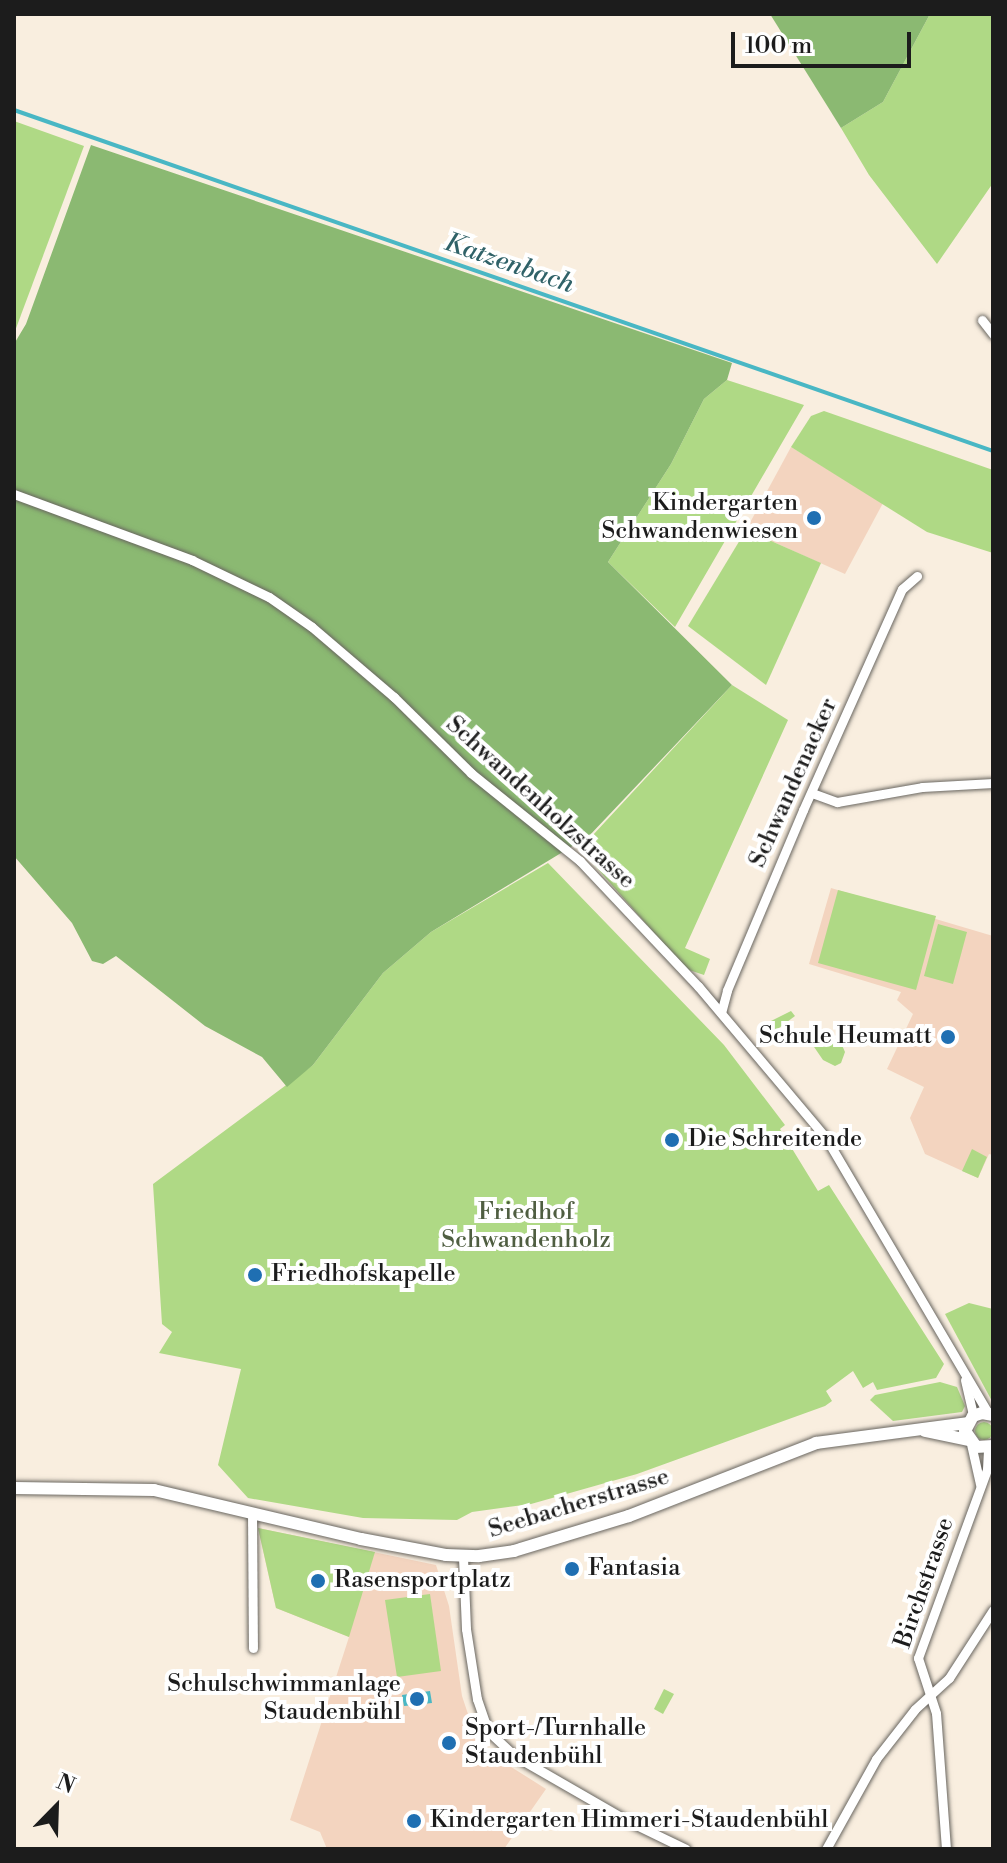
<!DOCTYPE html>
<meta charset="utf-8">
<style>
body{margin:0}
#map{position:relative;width:1007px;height:1863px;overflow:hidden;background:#f9eedf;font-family:"Libre Bodoni",serif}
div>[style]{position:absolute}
.built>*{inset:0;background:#f3d4bf}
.green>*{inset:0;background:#afd985}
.round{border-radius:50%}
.forest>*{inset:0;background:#8bb972}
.water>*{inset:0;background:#49b7c4}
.stream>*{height:4px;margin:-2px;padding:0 2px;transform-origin:2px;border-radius:2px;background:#49b7c4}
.roads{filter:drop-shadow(0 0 2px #696660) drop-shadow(0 0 2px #696660)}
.minor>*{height:9px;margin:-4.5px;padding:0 4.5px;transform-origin:4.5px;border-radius:4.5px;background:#fff}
.tertiary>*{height:12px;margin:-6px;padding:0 6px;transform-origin:6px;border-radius:6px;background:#fff}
.dots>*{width:22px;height:22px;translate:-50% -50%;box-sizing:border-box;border:4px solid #fff;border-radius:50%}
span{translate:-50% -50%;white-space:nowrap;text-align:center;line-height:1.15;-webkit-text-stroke:8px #fff;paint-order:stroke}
.poi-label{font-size:24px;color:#1c1c1c}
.right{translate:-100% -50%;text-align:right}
.left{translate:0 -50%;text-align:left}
.street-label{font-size:24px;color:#1c1c1c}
.park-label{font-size:24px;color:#4f5e41}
.water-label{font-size:26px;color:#306268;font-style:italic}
.frame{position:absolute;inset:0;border:16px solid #1c1c1c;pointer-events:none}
.north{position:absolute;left:16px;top:1767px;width:80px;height:80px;-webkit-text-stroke:6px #fff;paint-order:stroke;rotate:23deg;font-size:22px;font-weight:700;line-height:32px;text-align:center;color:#1c1c1c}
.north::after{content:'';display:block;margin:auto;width:28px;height:36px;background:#1c1c1c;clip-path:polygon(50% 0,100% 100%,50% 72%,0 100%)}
.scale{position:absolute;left:731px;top:32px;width:180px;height:36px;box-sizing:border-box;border:4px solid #1c1c1c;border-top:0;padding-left:10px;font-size:24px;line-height:28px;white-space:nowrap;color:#1c1c1c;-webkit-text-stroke:6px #fff;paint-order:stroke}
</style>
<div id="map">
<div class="built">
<i style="clip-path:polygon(791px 447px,883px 503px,845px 574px,746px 530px)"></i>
<i style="clip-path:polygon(831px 888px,993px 936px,993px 1155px,989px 1154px,978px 1178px,925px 1154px,910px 1118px,924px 1087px,887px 1069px,913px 1014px,897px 1000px,901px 992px,809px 964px)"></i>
<i style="clip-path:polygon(258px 1528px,436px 1565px,449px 1606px,462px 1696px,471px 1723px,494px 1756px,546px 1789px,504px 1849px,327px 1849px,320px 1832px,290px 1820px,349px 1637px,276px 1608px)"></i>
</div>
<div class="green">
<i style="clip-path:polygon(930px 14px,993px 14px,993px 183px,937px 264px,869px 175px,841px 128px,883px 102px)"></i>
<i style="clip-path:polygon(14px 121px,84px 146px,15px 331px,14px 331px)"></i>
<i style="clip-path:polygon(727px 380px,804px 405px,675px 627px,608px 562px,671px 464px,704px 399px)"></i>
<i style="clip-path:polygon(824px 411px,993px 470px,993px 553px,927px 532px,791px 447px,811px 416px)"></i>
<i style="clip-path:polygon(746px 530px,821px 563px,766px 685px,688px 626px)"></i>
<i style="clip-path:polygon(732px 685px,788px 720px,685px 948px,710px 959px,704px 975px,686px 969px,580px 849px)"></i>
<i style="clip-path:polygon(548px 863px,724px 1045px,785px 1125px,780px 1129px,818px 1191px,829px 1185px,944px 1364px,936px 1378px,877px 1390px,873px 1382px,863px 1388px,853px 1371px,826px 1391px,832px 1401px,825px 1406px,637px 1474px,531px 1504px,472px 1512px,457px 1520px,363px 1518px,248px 1498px,218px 1465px,241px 1369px,159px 1353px,172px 1332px,162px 1324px,153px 1184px,313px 1065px,383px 973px,431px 932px)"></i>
<i style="clip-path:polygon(838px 890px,936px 916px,916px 990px,818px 963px)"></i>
<i style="clip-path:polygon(938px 924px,967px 932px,953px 984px,924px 976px)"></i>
<i style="clip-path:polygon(791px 1011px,795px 1016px,771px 1034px,763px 1025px)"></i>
<i style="clip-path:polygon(815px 1037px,841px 1043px,845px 1052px,841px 1063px,835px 1066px,823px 1060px,812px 1044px)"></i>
<i style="clip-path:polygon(972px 1149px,987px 1157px,978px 1178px,962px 1171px)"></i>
<i style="clip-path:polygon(969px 1303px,993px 1309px,993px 1403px,945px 1314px)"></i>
<i style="clip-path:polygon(940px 1382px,957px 1387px,965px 1406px,962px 1412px,893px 1421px,870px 1400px,875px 1395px)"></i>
<i class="round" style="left:975px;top:1422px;width:18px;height:18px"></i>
<i style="clip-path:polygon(258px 1528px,375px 1552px,349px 1637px,276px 1608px)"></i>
<i style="clip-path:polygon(430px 1594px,441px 1671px,397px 1677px,385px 1600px)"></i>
<i style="clip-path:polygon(664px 1689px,674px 1694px,663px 1714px,654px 1709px)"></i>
</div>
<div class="forest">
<i style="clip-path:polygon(770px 14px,930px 14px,883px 102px,841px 128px)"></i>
<i style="clip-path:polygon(91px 145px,732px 363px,727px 380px,704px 399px,671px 464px,608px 562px,732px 685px,589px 836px,431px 932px,383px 973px,313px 1065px,287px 1087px,262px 1057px,205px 1026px,116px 956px,103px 964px,92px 961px,72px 923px,14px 856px,14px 344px,26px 324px)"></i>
</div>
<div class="water">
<i style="clip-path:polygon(430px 1691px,432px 1703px,404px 1706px,402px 1695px)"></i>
</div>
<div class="stream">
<i style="left:14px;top:110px;width:1037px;rotate:19.2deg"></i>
</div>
<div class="roads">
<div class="minor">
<i style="left:982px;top:320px;width:18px;rotate:52deg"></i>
<i style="left:14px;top:494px;width:190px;rotate:20.3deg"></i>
<i style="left:192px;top:560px;width:85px;rotate:25.7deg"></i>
<i style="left:269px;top:597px;width:52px;rotate:34.9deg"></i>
<i style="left:312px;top:627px;width:108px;rotate:40.5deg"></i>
<i style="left:394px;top:697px;width:108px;rotate:44.6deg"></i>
<i style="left:471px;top:773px;width:140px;rotate:38.9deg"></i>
<i style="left:580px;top:861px;width:172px;rotate:46.7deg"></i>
<i style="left:698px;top:986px;width:199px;rotate:49.9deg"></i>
<i style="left:826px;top:1138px;width:319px;rotate:59.5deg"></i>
<i style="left:812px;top:793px;width:27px;rotate:20deg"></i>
<i style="left:837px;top:802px;width:86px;rotate:-10deg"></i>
<i style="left:922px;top:787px;width:71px;rotate:-3.2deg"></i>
<i style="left:721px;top:1013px;width:24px;rotate:-75deg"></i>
<i style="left:727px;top:990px;width:195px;rotate:-67.1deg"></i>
<i style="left:803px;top:810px;width:242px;rotate:-65.9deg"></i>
<i style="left:902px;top:589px;width:20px;rotate:-41deg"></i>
<i style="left:965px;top:1380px;width:37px;rotate:77deg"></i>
<i style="left:971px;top:1444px;width:41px;rotate:77.3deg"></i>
<i style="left:252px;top:1512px;width:136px;rotate:89.6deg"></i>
<i style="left:463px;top:1557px;width:72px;rotate:87.6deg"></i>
<i style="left:466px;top:1629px;width:71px;rotate:81.1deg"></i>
<i style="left:477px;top:1699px;width:34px;rotate:71deg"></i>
<i style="left:488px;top:1731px;width:37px;rotate:43deg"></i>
<i style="left:515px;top:1756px;width:130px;rotate:29.9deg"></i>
<i style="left:628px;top:1821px;width:64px;rotate:25.8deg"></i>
<i style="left:826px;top:1849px;width:103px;rotate:-60.9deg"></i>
<i style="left:876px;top:1759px;width:63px;rotate:-52deg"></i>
<i style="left:915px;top:1709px;width:46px;rotate:-42.4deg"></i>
<i style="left:949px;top:1678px;width:81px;rotate:-57.1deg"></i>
<i style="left:946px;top:1849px;width:136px;rotate:-94.2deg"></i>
<i style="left:936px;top:1713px;width:58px;rotate:-108.1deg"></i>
<i style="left:918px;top:1658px;width:201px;rotate:-69.9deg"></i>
<i style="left:987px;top:1469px;width:20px;rotate:-87deg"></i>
</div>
<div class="tertiary">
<i style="left:993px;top:1415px;width:11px;rotate:-170deg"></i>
<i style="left:982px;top:1413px;width:9px;rotate:162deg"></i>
<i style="left:973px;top:1416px;width:17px;rotate:118deg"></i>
<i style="left:965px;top:1431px;width:19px;rotate:55deg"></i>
<i style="left:976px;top:1447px;width:17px;rotate:-3deg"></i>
<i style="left:925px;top:1431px;width:44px;rotate:11.8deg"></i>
<i style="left:14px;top:1488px;width:140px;rotate:0.8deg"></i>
<i style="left:154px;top:1490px;width:213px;rotate:13.3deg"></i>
<i style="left:361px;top:1539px;width:86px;rotate:10.7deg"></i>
<i style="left:446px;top:1555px;width:33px;rotate:2deg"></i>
<i style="left:479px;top:1556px;width:35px;rotate:-8deg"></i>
<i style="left:514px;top:1551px;width:120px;rotate:-16.9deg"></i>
<i style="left:629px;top:1516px;width:201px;rotate:-21.3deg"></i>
<i style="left:816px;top:1443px;width:152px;rotate:-7.5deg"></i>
</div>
</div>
<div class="dots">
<i style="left:814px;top:518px;background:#1f6fb2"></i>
<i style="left:948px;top:1037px;background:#1f6fb2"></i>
<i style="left:672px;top:1140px;background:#1f6fb2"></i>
<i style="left:255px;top:1275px;background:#1f6fb2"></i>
<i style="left:572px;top:1569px;background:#1f6fb2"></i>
<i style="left:318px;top:1581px;background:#1f6fb2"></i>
<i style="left:417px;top:1699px;background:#1f6fb2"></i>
<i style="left:449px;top:1743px;background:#1f6fb2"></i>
<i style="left:414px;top:1821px;background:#1f6fb2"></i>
</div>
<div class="poi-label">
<span class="right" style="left:798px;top:518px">Kindergarten<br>Schwandenwiesen</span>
<span class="right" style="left:932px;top:1037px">Schule Heumatt</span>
<span class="left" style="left:688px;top:1140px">Die Schreitende</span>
<span class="left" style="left:271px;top:1275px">Friedhofskapelle</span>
<span class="left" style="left:588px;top:1569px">Fantasia</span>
<span class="left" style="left:334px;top:1581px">Rasensportplatz</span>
<span class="right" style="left:401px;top:1699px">Schulschwimmanlage<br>Staudenbühl</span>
<span class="left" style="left:465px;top:1743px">Sport-/Turnhalle<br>Staudenbühl</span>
<span class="left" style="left:430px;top:1821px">Kindergarten Himmeri-Staudenbühl</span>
</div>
<div class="street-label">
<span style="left:794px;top:783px;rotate:-66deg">Schwandenacker</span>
<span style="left:540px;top:803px;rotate:42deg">Schwandenholzstrasse</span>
<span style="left:579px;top:1504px;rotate:-17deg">Seebacherstrasse</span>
<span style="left:925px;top:1583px;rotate:-71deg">Birchstrasse</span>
</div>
<div class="park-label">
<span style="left:526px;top:1227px">Friedhof<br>Schwandenholz</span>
</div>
<div class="water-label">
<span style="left:509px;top:264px;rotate:19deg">Katzenbach</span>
</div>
<div class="frame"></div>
<div class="north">N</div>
<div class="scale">100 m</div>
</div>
